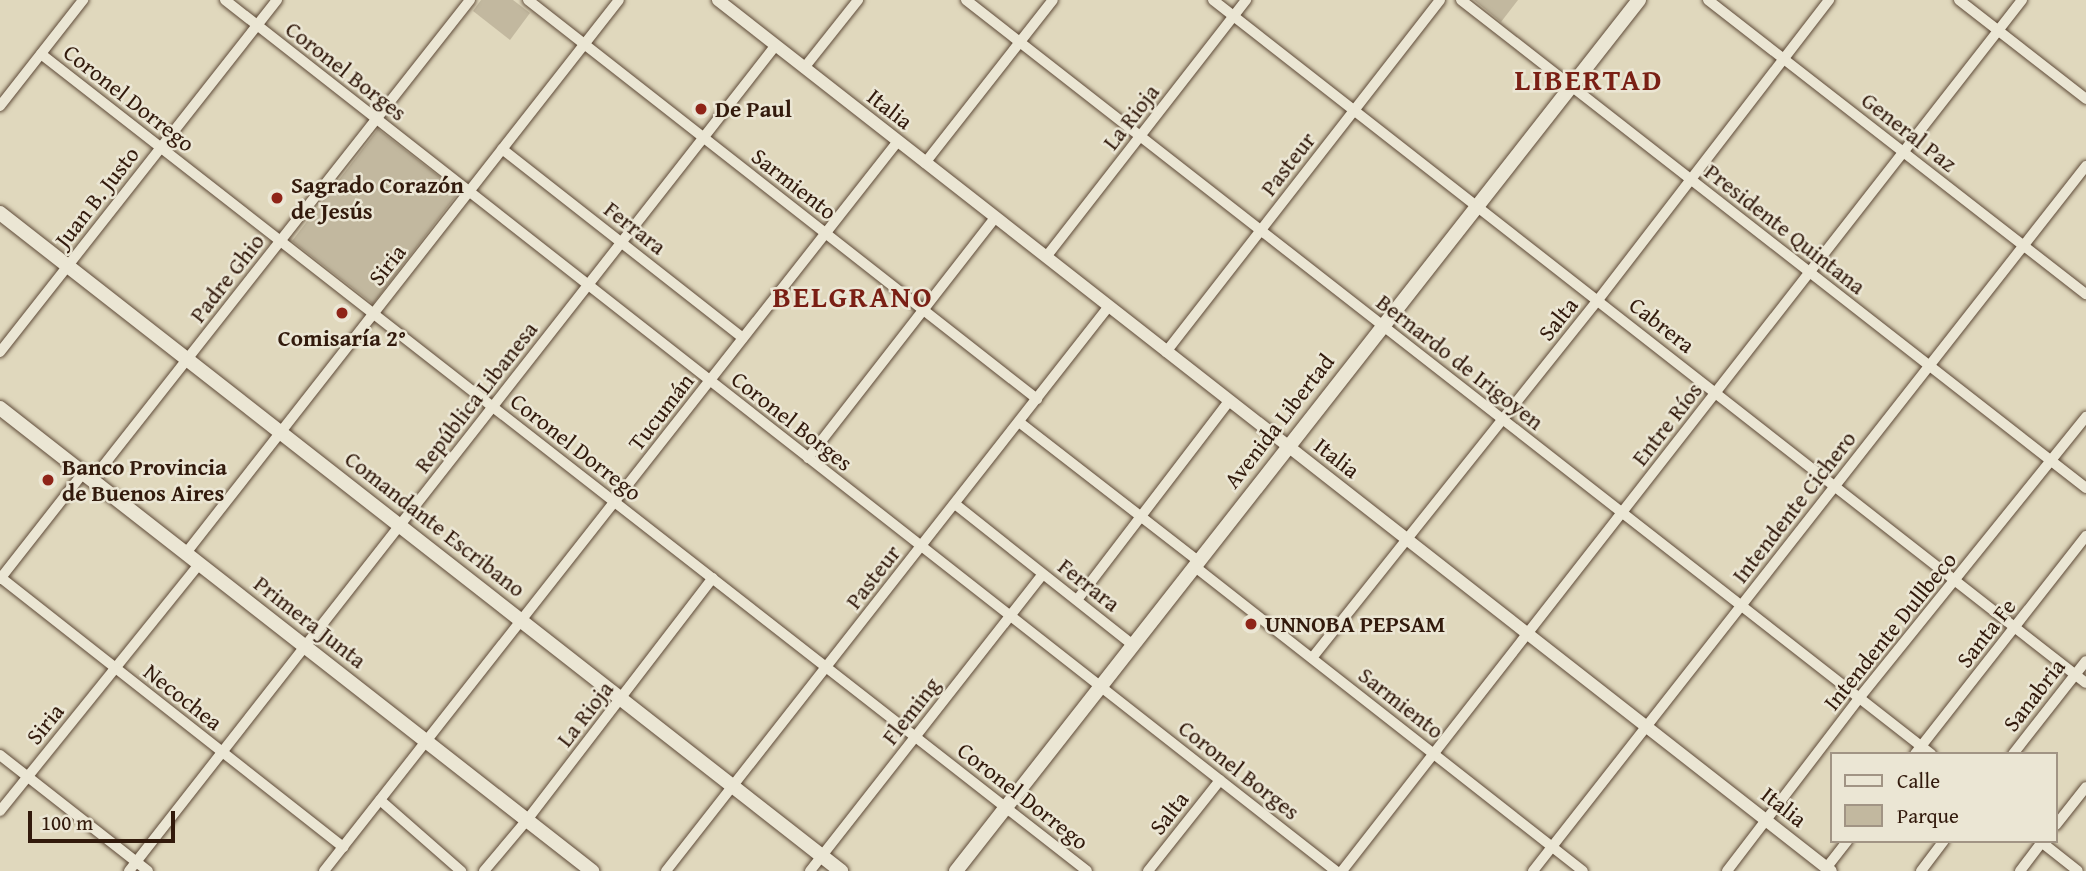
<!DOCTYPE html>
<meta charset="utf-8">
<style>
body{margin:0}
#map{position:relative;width:2086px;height:871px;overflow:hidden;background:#e0d8bd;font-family:"Gentium Book Plus",serif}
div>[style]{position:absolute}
.green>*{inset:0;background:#c2b89f}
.roads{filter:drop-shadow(0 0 2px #5e4a38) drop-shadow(0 0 2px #5e4a38)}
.minor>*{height:10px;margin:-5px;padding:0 5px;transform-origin:5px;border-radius:5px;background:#ebe6d4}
.tertiary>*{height:12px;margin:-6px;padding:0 6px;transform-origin:6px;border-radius:6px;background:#ebe6d4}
.secondary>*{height:14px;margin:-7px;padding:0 7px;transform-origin:7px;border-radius:7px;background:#ebe6d4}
.dots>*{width:19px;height:19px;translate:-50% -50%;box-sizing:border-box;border:4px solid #ebe6d4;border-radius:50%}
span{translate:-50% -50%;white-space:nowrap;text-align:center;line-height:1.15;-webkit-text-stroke:5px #ebe6d4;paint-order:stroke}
.street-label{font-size:23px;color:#321a0c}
.poi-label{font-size:23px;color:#321a0c;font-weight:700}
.left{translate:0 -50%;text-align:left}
.district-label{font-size:30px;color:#7a1f14;font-weight:700;letter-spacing:2px}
.legend{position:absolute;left:1830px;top:752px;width:228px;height:91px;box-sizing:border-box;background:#ebe6d4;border:2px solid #a19484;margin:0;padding:9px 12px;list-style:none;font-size:21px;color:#321a0c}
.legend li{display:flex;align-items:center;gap:14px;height:35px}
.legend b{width:35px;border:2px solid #a19484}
.scale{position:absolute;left:28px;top:811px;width:147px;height:32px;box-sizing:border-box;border:4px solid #321a0c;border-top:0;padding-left:9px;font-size:21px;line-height:24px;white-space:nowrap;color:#321a0c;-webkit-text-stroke:5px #ebe6d4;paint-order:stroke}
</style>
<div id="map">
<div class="green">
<i style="clip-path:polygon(481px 0,513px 0,530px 13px,510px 40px,473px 11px)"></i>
<i style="clip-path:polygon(1474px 0,1518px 0,1501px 22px)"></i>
<i style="clip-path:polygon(378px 129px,459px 192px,373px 304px,292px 241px)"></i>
</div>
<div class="roads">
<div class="minor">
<i style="left:225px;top:0;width:1412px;rotate:38.1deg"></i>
<i style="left:528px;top:0;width:647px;rotate:38.09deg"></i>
<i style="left:966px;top:0;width:1225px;rotate:38deg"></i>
<i style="left:1213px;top:0;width:1108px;rotate:38.04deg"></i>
<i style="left:1461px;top:0;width:793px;rotate:37.98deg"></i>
<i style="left:1708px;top:0;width:479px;rotate:37.9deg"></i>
<i style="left:1959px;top:0;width:161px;rotate:37.9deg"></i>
<i style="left:41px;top:54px;width:1327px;rotate:37.99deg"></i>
<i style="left:804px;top:68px;width:87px;rotate:-51.5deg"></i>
<i style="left:0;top:106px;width:135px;rotate:-51.9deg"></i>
<i style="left:502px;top:149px;width:306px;rotate:38.1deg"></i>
<i style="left:925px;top:163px;width:207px;rotate:-51.9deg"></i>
<i style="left:1046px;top:257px;width:326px;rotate:-52.1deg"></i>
<i style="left:0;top:352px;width:448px;rotate:-51.8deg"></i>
<i style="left:1166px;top:352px;width:446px;rotate:-52.1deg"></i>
<i style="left:1019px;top:422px;width:227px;rotate:37.8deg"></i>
<i style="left:808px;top:458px;width:304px;rotate:-52.1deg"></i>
<i style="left:92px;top:480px;width:611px;rotate:-51.78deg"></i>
<i style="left:955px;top:504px;width:227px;rotate:38.4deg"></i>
<i style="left:186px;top:553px;width:702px;rotate:-51.94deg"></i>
<i style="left:1194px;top:566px;width:494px;rotate:38.1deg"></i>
<i style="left:0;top:577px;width:437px;rotate:38.2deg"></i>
<i style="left:0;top:579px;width:135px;rotate:-51.9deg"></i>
<i style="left:1077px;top:600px;width:250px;rotate:-52.6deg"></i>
<i style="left:1312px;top:658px;width:458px;rotate:-51.4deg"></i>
<i style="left:1598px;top:300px;width:379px;rotate:-52.4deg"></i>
<i style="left:1915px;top:754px;width:277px;rotate:-51.9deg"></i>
<i style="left:2013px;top:754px;width:118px;rotate:-51.9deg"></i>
<i style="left:0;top:755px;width:188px;rotate:38.1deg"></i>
<i style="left:380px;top:800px;width:108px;rotate:41.2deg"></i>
<i style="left:0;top:811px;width:317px;rotate:-51.1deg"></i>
<i style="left:2056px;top:825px;width:48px;rotate:-51.7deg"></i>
<i style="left:2040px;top:841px;width:48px;rotate:38.3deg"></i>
<i style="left:1827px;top:867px;width:33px;rotate:-52deg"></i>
<i style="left:129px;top:871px;width:1049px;rotate:-51.93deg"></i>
<i style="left:324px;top:871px;width:929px;rotate:-51.82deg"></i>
<i style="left:484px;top:871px;width:67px;rotate:-49.9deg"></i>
<i style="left:527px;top:820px;width:305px;rotate:-52.5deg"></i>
<i style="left:666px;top:871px;width:718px;rotate:-51.9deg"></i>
<i style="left:810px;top:871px;width:377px;rotate:-51.9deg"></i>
<i style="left:1148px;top:871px;width:116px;rotate:-51.6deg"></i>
<i style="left:1342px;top:871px;width:1105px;rotate:-52.02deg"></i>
<i style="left:1533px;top:871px;width:896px;rotate:-51.89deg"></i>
<i style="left:1727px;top:871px;width:219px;rotate:-52.6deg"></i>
<i style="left:1860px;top:697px;width:360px;rotate:-51.1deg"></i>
<i style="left:1921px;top:871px;width:38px;rotate:-53deg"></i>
<i style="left:2020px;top:871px;width:38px;rotate:-53deg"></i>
</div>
<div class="tertiary">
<i style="left:718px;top:0;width:1413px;rotate:38.05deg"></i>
</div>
<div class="secondary">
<i style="left:0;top:213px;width:1068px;rotate:38.04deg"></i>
<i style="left:0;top:408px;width:752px;rotate:38.03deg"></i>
<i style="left:956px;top:871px;width:1107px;rotate:-51.9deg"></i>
</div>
</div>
<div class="dots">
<i style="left:701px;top:109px;background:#8f2418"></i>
<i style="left:277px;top:198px;background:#8f2418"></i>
<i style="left:342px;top:313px;background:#8f2418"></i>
<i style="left:48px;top:480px;background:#8f2418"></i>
<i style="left:1251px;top:624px;background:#8f2418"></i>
</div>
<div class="street-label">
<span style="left:346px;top:71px;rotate:38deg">Coronel Borges</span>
<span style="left:129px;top:98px;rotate:38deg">Coronel Dorrego</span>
<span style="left:890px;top:109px;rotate:38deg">Italia</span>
<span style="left:1131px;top:117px;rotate:-52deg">La Rioja</span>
<span style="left:1909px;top:132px;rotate:38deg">General Paz</span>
<span style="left:1288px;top:164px;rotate:-52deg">Pasteur</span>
<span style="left:794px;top:184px;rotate:38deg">Sarmiento</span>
<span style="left:97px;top:197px;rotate:-52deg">Juan B. Justo</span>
<span style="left:635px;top:228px;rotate:38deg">Ferrara</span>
<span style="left:1785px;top:229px;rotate:38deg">Presidente Quintana</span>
<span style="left:387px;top:265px;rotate:-52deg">Siria</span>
<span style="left:227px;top:278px;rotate:-52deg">Padre Ghio</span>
<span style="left:1558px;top:319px;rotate:-51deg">Salta</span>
<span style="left:1662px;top:325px;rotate:38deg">Cabrera</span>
<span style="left:1460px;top:362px;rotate:38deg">Bernardo de Irigoyen</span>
<span style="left:476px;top:397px;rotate:-52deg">República Libanesa</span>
<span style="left:661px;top:412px;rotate:-52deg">Tucumán</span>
<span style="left:792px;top:421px;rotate:38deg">Coronel Borges</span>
<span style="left:1279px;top:421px;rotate:-52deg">Avenida Libertad</span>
<span style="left:1667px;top:424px;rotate:-52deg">Entre Ríos</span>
<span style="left:576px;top:447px;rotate:38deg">Coronel Dorrego</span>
<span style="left:1337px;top:458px;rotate:38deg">Italia</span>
<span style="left:1794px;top:507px;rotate:-52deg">Intendente Cichero</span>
<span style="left:435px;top:524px;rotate:38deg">Comandante Escribano</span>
<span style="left:873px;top:577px;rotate:-52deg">Pasteur</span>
<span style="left:1089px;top:585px;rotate:38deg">Ferrara</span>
<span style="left:310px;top:622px;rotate:38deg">Primera Junta</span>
<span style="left:1890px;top:631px;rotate:-51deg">Intendente Dullbeco</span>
<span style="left:1986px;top:633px;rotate:-52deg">Santa Fe</span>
<span style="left:2034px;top:695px;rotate:-52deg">Sanabria</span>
<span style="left:183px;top:697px;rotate:38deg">Necochea</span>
<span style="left:1401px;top:703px;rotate:38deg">Sarmiento</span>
<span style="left:911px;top:711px;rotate:-52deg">Fleming</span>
<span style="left:585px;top:714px;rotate:-52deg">La Rioja</span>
<span style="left:45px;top:724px;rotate:-51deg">Siria</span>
<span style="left:1239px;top:770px;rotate:38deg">Coronel Borges</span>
<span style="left:1023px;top:796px;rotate:38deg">Coronel Dorrego</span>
<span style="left:1784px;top:807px;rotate:38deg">Italia</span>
<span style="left:1169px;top:813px;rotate:-52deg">Salta</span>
</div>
<div class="poi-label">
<span class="left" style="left:715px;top:109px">De Paul</span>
<span class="left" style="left:291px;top:198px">Sagrado Corazón<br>de Jesús</span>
<span style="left:342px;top:338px">Comisaría 2°</span>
<span class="left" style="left:62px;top:480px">Banco Provincia<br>de Buenos Aires</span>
<span class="left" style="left:1265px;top:624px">UNNOBA PEPSAM</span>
</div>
<div class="district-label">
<span style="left:1589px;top:79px">LIBERTAD</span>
<span style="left:853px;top:296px">BELGRANO</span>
</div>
<ul class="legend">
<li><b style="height:9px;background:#ebe6d4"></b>Calle</li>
<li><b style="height:19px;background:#c2b89f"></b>Parque</li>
</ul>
<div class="scale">100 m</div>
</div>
